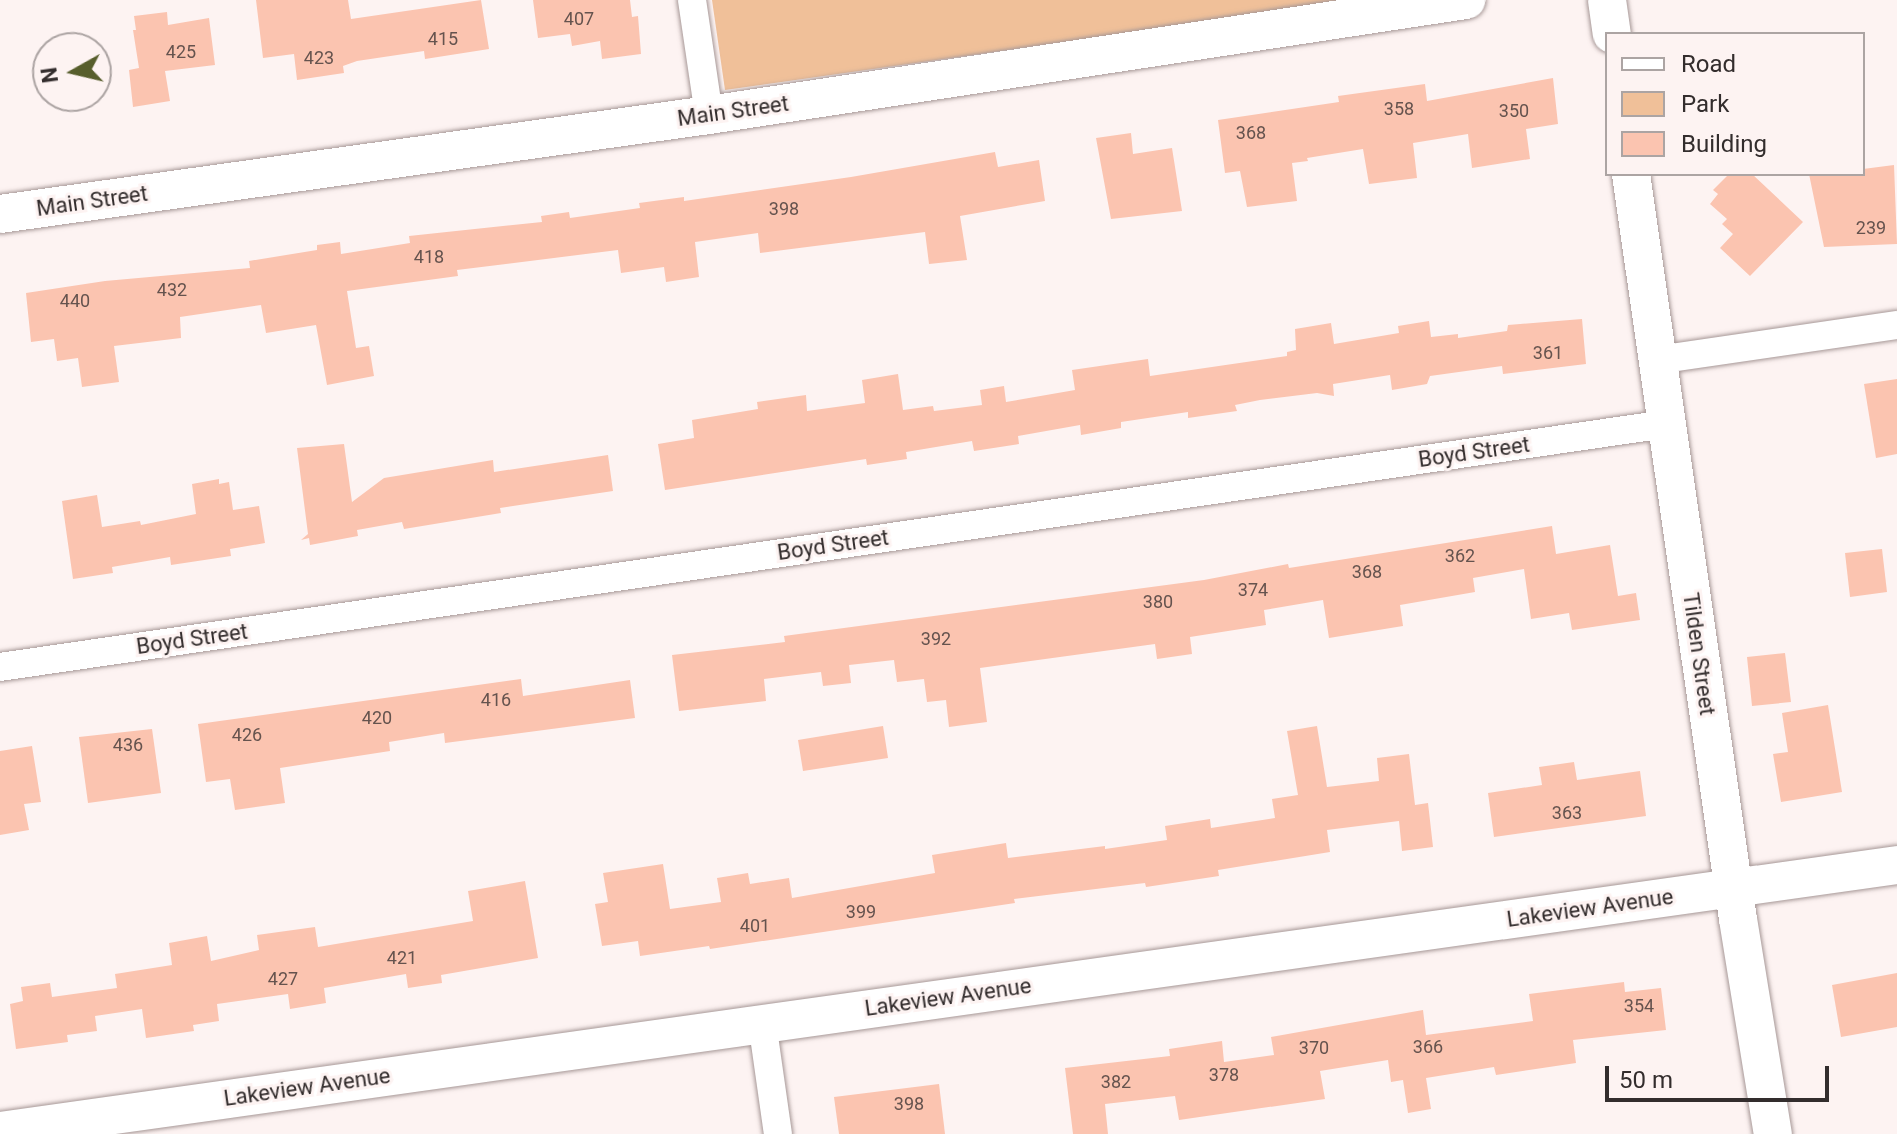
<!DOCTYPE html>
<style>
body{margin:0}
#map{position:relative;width:1897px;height:1134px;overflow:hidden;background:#fdf3f2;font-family:Roboto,sans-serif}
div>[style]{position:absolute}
.green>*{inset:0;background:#f0c099}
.building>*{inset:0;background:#fbc4b0}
.roads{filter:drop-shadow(0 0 2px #a79897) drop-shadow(0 0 2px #a79897)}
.street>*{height:28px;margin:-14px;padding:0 14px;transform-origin:14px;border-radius:14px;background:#fff}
.secondary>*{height:38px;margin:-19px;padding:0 19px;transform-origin:19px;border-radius:19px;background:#fff}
span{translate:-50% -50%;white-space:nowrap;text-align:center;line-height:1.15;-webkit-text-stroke:6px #fdf3f2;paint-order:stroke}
.number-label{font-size:18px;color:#65534e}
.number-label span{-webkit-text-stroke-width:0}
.street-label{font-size:22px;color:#332d2d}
.legend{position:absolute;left:1605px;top:32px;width:260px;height:144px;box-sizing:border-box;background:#fdf3f2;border:2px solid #aca4a3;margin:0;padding:10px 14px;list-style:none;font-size:24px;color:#332d2d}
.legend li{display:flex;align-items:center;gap:16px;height:40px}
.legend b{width:40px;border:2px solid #aca4a3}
.north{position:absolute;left:32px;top:32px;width:80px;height:80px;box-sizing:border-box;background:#fdf3f2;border:2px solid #aca4a3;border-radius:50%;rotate:262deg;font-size:22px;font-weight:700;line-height:32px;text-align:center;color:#332d2d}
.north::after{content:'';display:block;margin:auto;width:28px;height:36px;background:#575e2c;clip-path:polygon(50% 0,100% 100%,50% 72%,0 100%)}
.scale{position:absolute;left:1605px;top:1066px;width:224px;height:36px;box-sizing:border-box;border:4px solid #332d2d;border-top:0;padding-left:10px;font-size:24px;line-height:28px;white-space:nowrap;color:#332d2d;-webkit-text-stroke:6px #fdf3f2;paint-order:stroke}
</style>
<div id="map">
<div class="green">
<i style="clip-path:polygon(712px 0,1359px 0,725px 90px)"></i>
</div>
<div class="building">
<i style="clip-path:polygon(256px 0,348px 0,351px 19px,481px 0,489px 49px,425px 59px,424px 51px,357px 61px,343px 66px,344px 73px,297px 80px,294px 54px,263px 58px)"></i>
<i style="clip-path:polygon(533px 0,630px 0,632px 17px,638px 16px,641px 54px,602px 59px,600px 41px,572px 46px,570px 34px,538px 38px)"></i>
<i style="clip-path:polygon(167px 12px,168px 25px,209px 18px,215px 65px,165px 71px,170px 101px,133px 107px,129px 70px,139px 68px,133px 30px,136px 30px,134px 16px)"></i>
<i style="clip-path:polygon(1553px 78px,1558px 124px,1526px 129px,1530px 159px,1472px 168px,1468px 134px,1413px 143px,1417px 178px,1369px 184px,1363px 149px,1307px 158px,1308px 161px,1292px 163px,1297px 201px,1247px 207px,1240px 171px,1225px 173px,1218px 120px,1339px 102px,1338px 96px,1425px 84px,1427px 101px)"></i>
<i style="clip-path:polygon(1131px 133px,1133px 154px,1172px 148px,1182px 211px,1111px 219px,1096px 138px)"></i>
<i style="clip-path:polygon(995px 152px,998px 167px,1039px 160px,1045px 201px,960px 216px,967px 260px,929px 264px,925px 232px,760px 253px,758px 233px,695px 242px,699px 277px,666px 282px,664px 267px,621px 273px,618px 250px,457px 270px,458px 276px,347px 291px,356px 348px,369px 346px,374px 376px,327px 385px,316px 325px,266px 333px,261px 305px,180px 317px,181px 338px,114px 346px,119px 382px,82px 387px,78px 358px,57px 361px,54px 339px,31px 342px,26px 293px,105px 281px,250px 268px,249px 261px,317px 250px,317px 245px,340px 242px,341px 254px,410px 243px,409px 236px,542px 222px,541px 216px,569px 212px,570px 218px,640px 208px,639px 203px,684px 197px,684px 201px,851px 177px)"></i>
<i style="clip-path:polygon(1894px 165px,1897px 244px,1824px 247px,1809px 174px,1863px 174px,1863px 169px)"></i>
<i style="clip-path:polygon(1729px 174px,1752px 174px,1803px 222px,1750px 276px,1720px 248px,1733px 234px,1722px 224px,1727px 219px,1710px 204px,1718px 194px,1713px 190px)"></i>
<i style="clip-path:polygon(1582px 319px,1586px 364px,1503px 374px,1502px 366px,1430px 376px,1427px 384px,1392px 390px,1390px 375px,1333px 384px,1334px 396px,1317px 393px,1260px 400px,1235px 405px,1237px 411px,1188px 418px,1188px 412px,1121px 422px,1121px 428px,1081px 435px,1080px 425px,1018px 436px,1019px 444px,974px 451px,972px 441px,906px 452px,907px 459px,867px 465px,866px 459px,665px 490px,658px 444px,694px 438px,692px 420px,758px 409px,757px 402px,806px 395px,807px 411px,865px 403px,862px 380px,898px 374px,903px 410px,933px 406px,934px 411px,982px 405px,980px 390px,1004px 386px,1006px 402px,1075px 390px,1072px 370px,1148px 359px,1150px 376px,1287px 356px,1287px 352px,1296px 350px,1295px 329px,1331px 323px,1334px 344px,1399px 333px,1398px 326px,1429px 321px,1431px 337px,1458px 334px,1458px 338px,1507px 331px,1508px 325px)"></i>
<i style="clip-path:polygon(1897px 379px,1897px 454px,1876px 458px,1864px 384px)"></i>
<i style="clip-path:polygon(344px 444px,352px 502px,384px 478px,493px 460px,494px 472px,608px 455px,613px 491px,500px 508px,501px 513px,404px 529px,402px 522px,357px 530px,358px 536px,310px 545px,309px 538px,301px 540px,308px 534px,297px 448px)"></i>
<i style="clip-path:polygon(219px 479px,219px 484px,229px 482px,233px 510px,259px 506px,265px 543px,230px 549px,231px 556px,171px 565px,170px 557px,112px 567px,113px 573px,73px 579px,62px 501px,97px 495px,102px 527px,140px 521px,141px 525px,196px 514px,192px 484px)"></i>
<i style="clip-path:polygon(1552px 526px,1556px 554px,1610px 545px,1618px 596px,1636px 593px,1640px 620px,1572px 630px,1569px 613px,1531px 619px,1524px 569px,1473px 578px,1475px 592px,1400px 605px,1403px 626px,1329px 638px,1323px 600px,1264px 610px,1266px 625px,1190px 637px,1192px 654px,1157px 659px,1155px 644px,980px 668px,987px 722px,949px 727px,946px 700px,927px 702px,924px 679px,897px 682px,894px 660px,849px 665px,851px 683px,823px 686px,821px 672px,764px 679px,766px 701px,679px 711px,672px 655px,785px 642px,784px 636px,1204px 580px,1288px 564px,1289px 568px)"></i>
<i style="clip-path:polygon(1882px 549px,1887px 592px,1850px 597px,1845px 553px)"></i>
<i style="clip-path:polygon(1785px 653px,1791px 702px,1752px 706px,1747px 657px)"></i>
<i style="clip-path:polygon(521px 679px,523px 696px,630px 680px,635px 718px,445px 743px,444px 733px,389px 742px,390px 751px,280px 768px,285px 803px,235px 810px,230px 779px,206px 782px,198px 724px)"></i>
<i style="clip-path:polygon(1828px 705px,1842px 792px,1781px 802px,1773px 754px,1788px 752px,1782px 713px)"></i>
<i style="clip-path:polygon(883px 726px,888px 758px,803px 771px,798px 740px)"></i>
<i style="clip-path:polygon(1317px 726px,1327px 787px,1379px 781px,1377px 758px,1409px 754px,1415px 805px,1428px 803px,1433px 847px,1402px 851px,1399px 821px,1327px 830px,1330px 852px,1218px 870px,1219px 876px,1146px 887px,1145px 883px,1014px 899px,1015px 903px,710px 949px,709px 946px,640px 956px,638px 941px,602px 946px,595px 904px,608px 902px,603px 873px,663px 864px,670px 909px,721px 902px,717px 878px,748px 873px,750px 884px,789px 878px,792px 898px,935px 873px,932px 855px,1006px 843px,1008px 858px,1105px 846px,1105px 849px,1167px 840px,1165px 826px,1210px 819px,1211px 828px,1275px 818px,1272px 799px,1298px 795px,1287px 731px)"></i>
<i style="clip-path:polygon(152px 729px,161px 793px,88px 803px,79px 737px)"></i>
<i style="clip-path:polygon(32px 746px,41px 802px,24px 804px,29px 830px,0 835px,0 751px)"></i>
<i style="clip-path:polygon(1574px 762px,1577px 780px,1640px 771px,1646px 816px,1494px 837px,1488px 793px,1542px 785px,1539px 767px)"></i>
<i style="clip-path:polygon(525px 881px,538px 958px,441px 975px,442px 983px,408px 988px,406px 974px,324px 988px,326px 1003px,290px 1009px,288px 994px,217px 1004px,219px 1021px,193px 1025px,194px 1031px,146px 1038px,142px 1009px,95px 1016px,97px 1031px,67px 1035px,68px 1042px,16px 1049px,10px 1004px,23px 1001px,21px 987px,50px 983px,52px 997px,117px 988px,115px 974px,172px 965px,169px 943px,207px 936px,211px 961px,259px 950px,257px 935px,315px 927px,318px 947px,473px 921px,468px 891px)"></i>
<i style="clip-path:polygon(1897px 973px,1897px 1027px,1841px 1037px,1832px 985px)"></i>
<i style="clip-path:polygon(1624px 982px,1625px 992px,1661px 988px,1666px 1030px,1573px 1040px,1576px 1063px,1496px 1075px,1494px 1067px,1426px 1078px,1431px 1109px,1408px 1113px,1403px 1080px,1391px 1082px,1388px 1060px,1320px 1071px,1325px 1099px,1179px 1120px,1175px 1096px,1105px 1104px,1108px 1134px,1073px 1134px,1065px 1068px,1170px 1056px,1169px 1049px,1222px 1041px,1224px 1062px,1274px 1055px,1271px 1037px,1423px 1010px,1426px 1035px,1533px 1021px,1529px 994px)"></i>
<i style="clip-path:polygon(939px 1084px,945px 1134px,839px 1134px,834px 1097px)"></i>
</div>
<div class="roads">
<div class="street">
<i style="left:692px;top:0;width:116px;rotate:81.6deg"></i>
<i style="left:1657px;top:360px;width:243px;rotate:-8.3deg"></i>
<i style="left:0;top:667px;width:1683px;rotate:-8.3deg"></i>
<i style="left:762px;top:1022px;width:113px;rotate:81.9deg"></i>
</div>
<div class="secondary">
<i style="left:1607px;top:0;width:34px;rotate:82deg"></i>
<i style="left:1631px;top:174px;width:753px;rotate:81.83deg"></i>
<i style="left:1738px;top:919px;width:218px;rotate:80.8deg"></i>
<i style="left:0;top:214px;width:716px;rotate:-7.95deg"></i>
<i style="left:709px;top:115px;width:766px;rotate:-8.64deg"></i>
<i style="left:0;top:1131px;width:1916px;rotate:-7.98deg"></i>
</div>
</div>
<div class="number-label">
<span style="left:579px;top:19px">407</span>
<span style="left:443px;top:39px">415</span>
<span style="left:181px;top:52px">425</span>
<span style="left:319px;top:58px">423</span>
<span style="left:1399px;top:109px">358</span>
<span style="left:1514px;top:111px">350</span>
<span style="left:1251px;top:133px">368</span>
<span style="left:784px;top:209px">398</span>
<span style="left:1871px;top:228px">239</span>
<span style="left:429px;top:257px">418</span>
<span style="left:172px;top:290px">432</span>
<span style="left:75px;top:301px">440</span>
<span style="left:1548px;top:353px">361</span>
<span style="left:1460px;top:556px">362</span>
<span style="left:1367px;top:572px">368</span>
<span style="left:1253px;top:590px">374</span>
<span style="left:1158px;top:602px">380</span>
<span style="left:936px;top:639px">392</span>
<span style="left:496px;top:700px">416</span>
<span style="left:377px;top:718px">420</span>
<span style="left:247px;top:735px">426</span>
<span style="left:128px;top:745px">436</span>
<span style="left:1567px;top:813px">363</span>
<span style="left:861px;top:912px">399</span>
<span style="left:755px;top:926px">401</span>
<span style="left:402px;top:958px">421</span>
<span style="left:283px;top:979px">427</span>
<span style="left:1639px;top:1006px">354</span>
<span style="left:1428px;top:1047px">366</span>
<span style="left:1314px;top:1048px">370</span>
<span style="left:1224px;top:1075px">378</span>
<span style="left:1116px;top:1082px">382</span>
<span style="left:909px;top:1104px">398</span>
</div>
<div class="street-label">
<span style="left:733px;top:111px;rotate:-8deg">Main Street</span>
<span style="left:92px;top:201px;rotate:-8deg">Main Street</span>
<span style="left:1474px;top:452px;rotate:-8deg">Boyd Street</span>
<span style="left:833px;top:545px;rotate:-8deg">Boyd Street</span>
<span style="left:192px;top:639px;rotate:-8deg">Boyd Street</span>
<span style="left:1699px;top:654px;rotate:82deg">Tilden Street</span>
<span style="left:1590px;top:908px;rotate:-8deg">Lakeview Avenue</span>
<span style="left:948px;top:997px;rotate:-8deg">Lakeview Avenue</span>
<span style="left:307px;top:1087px;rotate:-8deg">Lakeview Avenue</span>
</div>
<ul class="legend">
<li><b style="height:10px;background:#fff"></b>Road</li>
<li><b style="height:22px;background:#f0c099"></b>Park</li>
<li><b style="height:22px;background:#fbc4b0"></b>Building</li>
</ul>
<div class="north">N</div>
<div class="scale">50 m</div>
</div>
